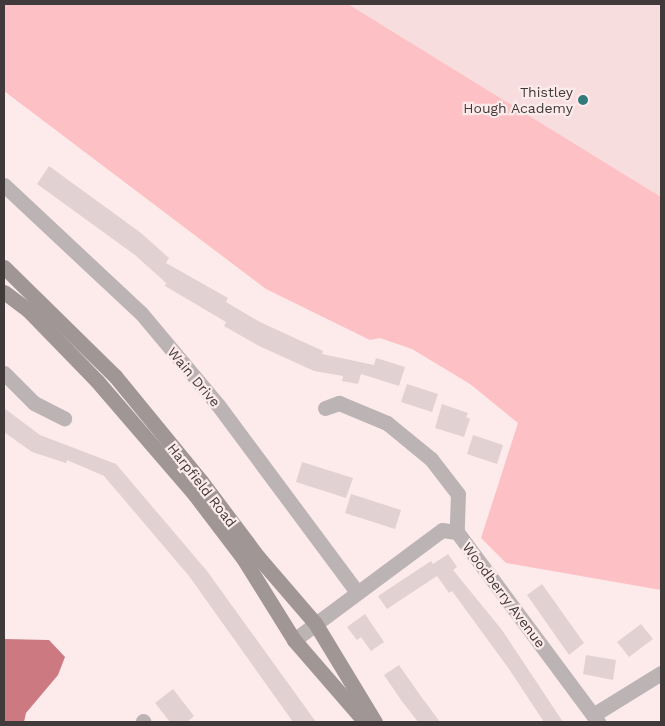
<!DOCTYPE html>
<style>
body{margin:0}
#map{position:relative;width:665px;height:726px;overflow:hidden;background:#fdebec;font-family:"Work Sans",sans-serif}
div>[style]{position:absolute}
.built>*{inset:0;background:#f7ddde}
.green>*{inset:0;background:#fdc0c4}
.water>*{inset:0;background:#cd7981}
.building>*{inset:0;background:#e2d1d2}
.street>*{height:15px;margin:-7.5px;padding:0 7.5px;transform-origin:7.5px;border-radius:7.5px;background:#bbb3b4}
.secondary>*{height:15px;margin:-7.5px;padding:0 7.5px;transform-origin:7.5px;border-radius:7.5px;background:#a19696}
.dots>*{width:14px;height:14px;translate:-50% -50%;box-sizing:border-box;border:2px solid #fdebec;border-radius:50%}
span{translate:-50% -50%;white-space:nowrap;text-align:center;line-height:1.15;-webkit-text-stroke:4.5px #fdebec;paint-order:stroke}
.poi-label{font-size:14px;color:#413a3a}
.right{translate:-100% -50%;text-align:right}
.street-label{font-size:14px;color:#413a3a}
.frame{position:absolute;inset:0;border:5px solid #413a3a;pointer-events:none}
</style>
<div id="map">
<div class="built">
<i style="clip-path:polygon(348px 4px,661px 4px,661px 197px)"></i>
</div>
<div class="green">
<i style="clip-path:polygon(4px 4px,348px 4px,661px 197px,661px 590px,506px 563px,481px 538px,518px 423px,470px 384px,412px 349px,380px 338px,370px 340px,266px 289px,4px 91px)"></i>
</div>
<div class="water">
<i style="clip-path:polygon(4px 639px,49px 640px,65px 657px,58px 675px,26px 713px,24px 722px,4px 722px)"></i>
</div>
<div class="building">
<i style="clip-path:polygon(49px 166px,141px 233px,169px 258px,166px 263px,228px 298px,226px 302px,260px 322px,323px 351px,322px 354px,374px 365px,376px 358px,405px 367px,399px 386px,361px 374px,358px 384px,342px 381px,343px 376px,314px 371px,259px 346px,224px 326px,226px 322px,165px 286px,166px 283px,135px 255px,37px 184px)"></i>
<i style="clip-path:polygon(407px 384px,438px 394px,432px 412px,401px 402px)"></i>
<i style="clip-path:polygon(442px 404px,468px 413px,466px 417px,470px 419px,464px 437px,435px 428px)"></i>
<i style="clip-path:polygon(4px 408px,40px 435px,116px 464px,207px 571px,316px 722px,293px 722px,189px 576px,104px 476px,67px 460px,66px 463px,32px 452px,4px 432px)"></i>
<i style="clip-path:polygon(473px 435px,503px 445px,497px 464px,467px 454px)"></i>
<i style="clip-path:polygon(302px 462px,353px 478px,346px 498px,296px 482px)"></i>
<i style="clip-path:polygon(351px 494px,401px 510px,395px 529px,345px 513px)"></i>
<i style="clip-path:polygon(448px 554px,457px 567px,453px 570px,502px 630px,563px 722px,544px 722px,509px 669px,452px 591px,449px 593px,437px 576px,387px 609px,378px 596px,431px 561px,433px 564px)"></i>
<i style="clip-path:polygon(542px 584px,584px 643px,569px 655px,527px 595px)"></i>
<i style="clip-path:polygon(365px 614px,384px 642px,371px 651px,361px 637px,357px 640px,347px 627px)"></i>
<i style="clip-path:polygon(641px 624px,653px 639px,629px 657px,617px 642px)"></i>
<i style="clip-path:polygon(586px 655px,616px 660px,613px 680px,583px 674px)"></i>
<i style="clip-path:polygon(399px 665px,420px 695px,440px 722px,418px 722px,401px 700px,384px 675px)"></i>
<i style="clip-path:polygon(173px 689px,194px 716px,187px 722px,170px 722px,155px 703px)"></i>
</div>
<div class="street">
<i style="left:4px;top:185px;width:187px;rotate:43.1deg"></i>
<i style="left:141px;top:313px;width:120px;rotate:50.1deg"></i>
<i style="left:218px;top:405px;width:233px;rotate:53.4deg"></i>
<i style="left:4px;top:373px;width:42px;rotate:45deg"></i>
<i style="left:34px;top:403px;width:34px;rotate:27deg"></i>
<i style="left:325px;top:408px;width:15px;rotate:-20deg"></i>
<i style="left:339px;top:403px;width:52px;rotate:22.6deg"></i>
<i style="left:387px;top:423px;width:57px;rotate:39.3deg"></i>
<i style="left:431px;top:459px;width:44px;rotate:52.4deg"></i>
<i style="left:458px;top:494px;width:38px;rotate:92deg"></i>
<i style="left:294px;top:640px;width:184px;rotate:-36.6deg"></i>
<i style="left:442px;top:530px;width:15px;rotate:8deg"></i>
<i style="left:457px;top:532px;width:237px;rotate:53.4deg"></i>
<i style="left:593px;top:715px;width:80px;rotate:-31.7deg"></i>
<i style="left:143px;top:721px;width:1px;rotate:45deg"></i>
</div>
<div class="secondary">
<i style="left:4px;top:267px;width:156px;rotate:44.5deg"></i>
<i style="left:115px;top:376px;width:136px;rotate:50.7deg"></i>
<i style="left:201px;top:481px;width:95px;rotate:53.1deg"></i>
<i style="left:258px;top:557px;width:87px;rotate:49.2deg"></i>
<i style="left:315px;top:623px;width:116px;rotate:58.8deg"></i>
<i style="left:4px;top:292px;width:30px;rotate:37deg"></i>
<i style="left:28px;top:310px;width:99px;rotate:45.8deg"></i>
<i style="left:97px;top:381px;width:150px;rotate:49.3deg"></i>
<i style="left:195px;top:495px;width:79px;rotate:52.7deg"></i>
<i style="left:243px;top:558px;width:97px;rotate:58.1deg"></i>
<i style="left:294px;top:640px;width:108px;rotate:49.1deg"></i>
</div>
<div class="dots">
<i style="left:583px;top:100px;background:#307a79"></i>
</div>
<div class="poi-label">
<span class="right" style="left:573px;top:100px">Thistley<br>Hough Academy</span>
</div>
<div class="street-label">
<span style="left:194px;top:377px;rotate:50deg">Wain Drive</span>
<span style="left:202px;top:485px;rotate:52deg">Harpfield Road</span>
<span style="left:504px;top:595px;rotate:53deg">Woodberry Avenue</span>
</div>
<div class="frame"></div>
</div>
